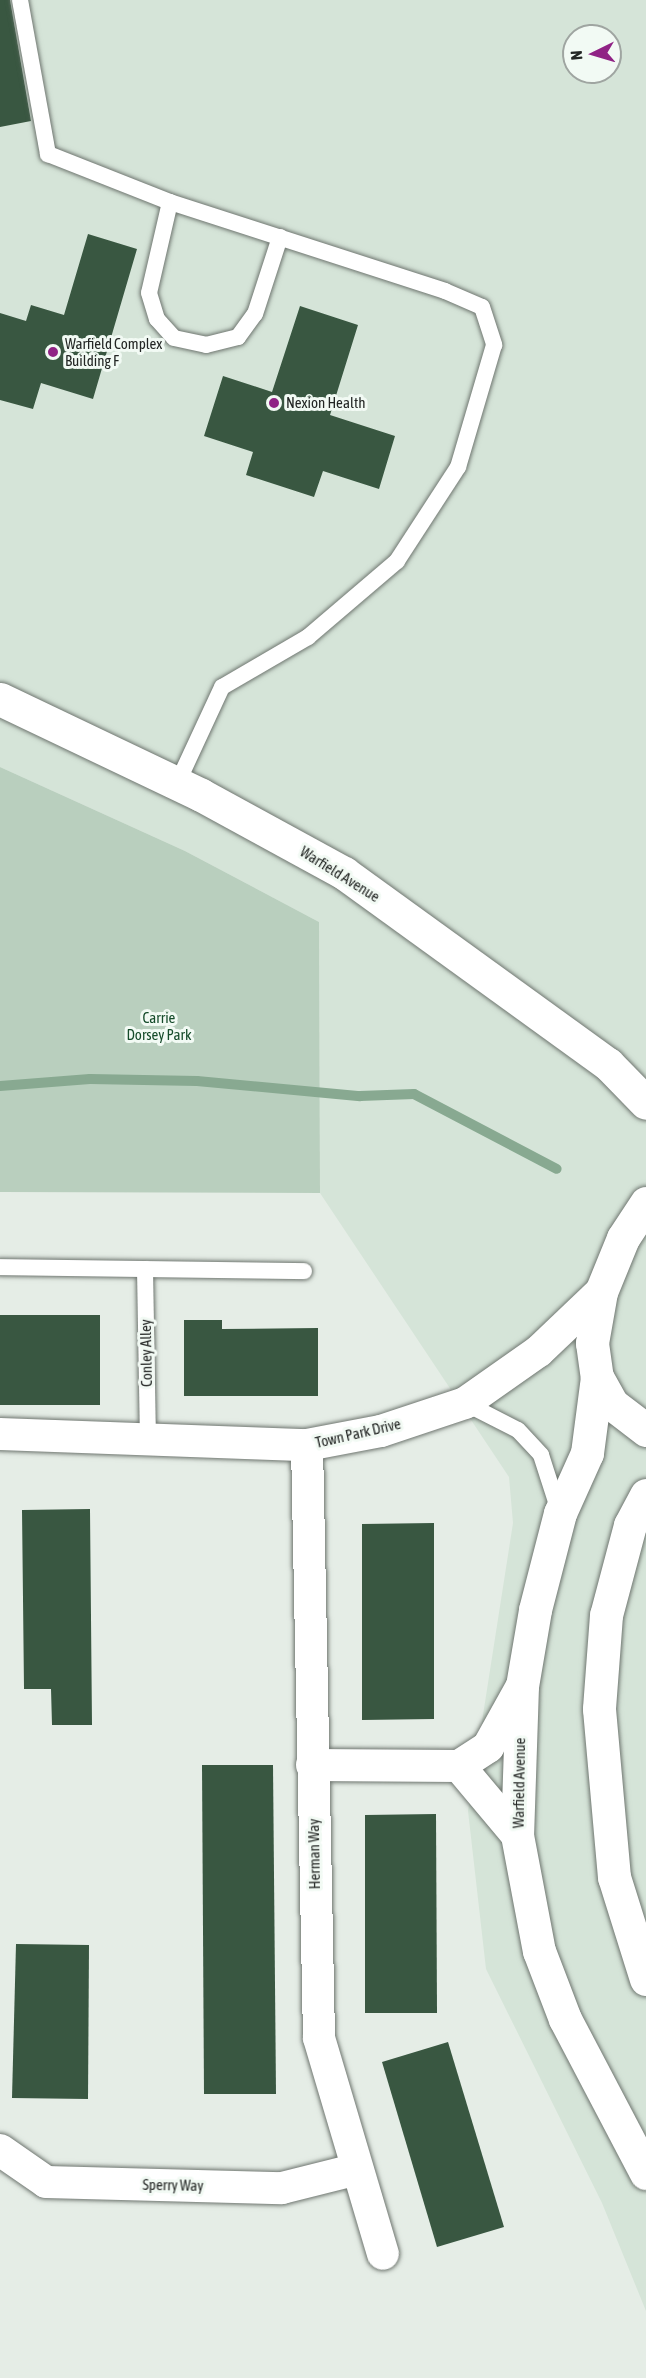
<!DOCTYPE html>
<style>
body{margin:0}
#map{position:relative;width:646px;height:2378px;overflow:hidden;background:#e5ede6;font-family:"Asap Condensed",sans-serif}
div>[style]{position:absolute}
.built>*{inset:0;background:#d5e4d8}
.green>*{inset:0;background:#b9cfbe}
.stream>*{height:10px;margin:-5px;padding:0 5px;transform-origin:5px;border-radius:5px;background:#88a991}
.building>*{inset:0;background:#395741}
.roads{filter:drop-shadow(0 0 2px #6f7670) drop-shadow(0 0 2px #6f7670)}
.lane>*{height:16px;margin:-8px;padding:0 8px;transform-origin:8px;border-radius:8px;background:#fff}
.street>*{height:32px;margin:-16px;padding:0 16px;transform-origin:16px;border-radius:16px;background:#fff}
.secondary>*{height:33px;margin:-16.5px;padding:0 16.5px;transform-origin:16.5px;border-radius:16.5px;background:#fff}
.dots>*{width:16px;height:16px;translate:-50% -50%;box-sizing:border-box;border:3px solid #f2faf4;border-radius:50%}
span{translate:-50% -50%;white-space:nowrap;text-align:center;line-height:1.15;-webkit-text-stroke:6px #f2faf4;paint-order:stroke}
.poi-label{font-size:15px;color:#232624}
.left{translate:0 -50%;text-align:left}
.street-label{font-size:15px;color:#232624}
.park-label{font-size:15px;color:#154b2a}
.north{position:absolute;left:562px;top:24px;width:60px;height:60px;box-sizing:border-box;background:#f2faf4;border:2px solid #9fa5a1;border-radius:50%;rotate:265deg;font-size:16px;font-weight:700;line-height:24px;text-align:center;color:#232624}
.north::after{content:'';display:block;margin:auto;width:21px;height:27px;background:#902385;clip-path:polygon(50% 0,100% 100%,50% 72%,0 100%)}
</style>
<div id="map">
<div class="built">
<i style="clip-path:polygon(evenodd,0 0,646px 0,646px 2311px,602px 2203px,486px 1969px,468px 1811px,513px 1523px,509px 1477px,320px 1193px,319px 922px,185px 851px,0 767px,0 0,574px 36px,610px 36px,610px 72px,574px 72px,574px 36px)"></i>
</div>
<div class="green">
<i style="clip-path:polygon(0 767px,185px 851px,319px 922px,320px 1193px,0 1192px)"></i>
</div>
<div class="stream">
<i style="left:0;top:1086px;width:90px;rotate:-4.4deg"></i>
<i style="left:90px;top:1079px;width:107px;rotate:1.1deg"></i>
<i style="left:197px;top:1081px;width:164px;rotate:5.3deg"></i>
<i style="left:360px;top:1096px;width:54px;rotate:-2.1deg"></i>
<i style="left:414px;top:1094px;width:161px;rotate:27.7deg"></i>
</div>
<div class="building">
<i style="clip-path:polygon(0 0,10px 0,31px 121px,0 127px)"></i>
<i style="clip-path:polygon(88px 234px,137px 249px,93px 399px,41px 383px,33px 409px,0 400px,0 313px,26px 321px,31px 305px,64px 315px)"></i>
<i style="clip-path:polygon(300px 306px,358px 325px,330px 415px,395px 436px,379px 489px,323px 471px,314px 497px,246px 475px,253px 452px,204px 436px,223px 376px,272px 392px)"></i>
<i style="clip-path:polygon(0 1315px,100px 1315px,100px 1405px,0 1405px)"></i>
<i style="clip-path:polygon(184px 1320px,222px 1320px,222px 1329px,318px 1328px,318px 1396px,184px 1396px)"></i>
<i style="clip-path:polygon(90px 1509px,92px 1725px,52px 1725px,51px 1689px,24px 1689px,22px 1510px)"></i>
<i style="clip-path:polygon(434px 1523px,434px 1719px,362px 1720px,362px 1524px)"></i>
<i style="clip-path:polygon(202px 1765px,273px 1765px,276px 2094px,204px 2094px)"></i>
<i style="clip-path:polygon(436px 1814px,437px 2013px,365px 2013px,365px 1815px)"></i>
<i style="clip-path:polygon(16px 1944px,89px 1945px,88px 2099px,12px 2098px)"></i>
<i style="clip-path:polygon(448px 2042px,504px 2227px,437px 2247px,382px 2062px)"></i>
</div>
<div class="roads">
<div class="lane">
<i style="left:20px;top:0;width:157px;rotate:79.7deg"></i>
<i style="left:48px;top:154px;width:131px;rotate:21.5deg"></i>
<i style="left:170px;top:202px;width:289px;rotate:17.9deg"></i>
<i style="left:445px;top:291px;width:40px;rotate:23.4deg"></i>
<i style="left:482px;top:307px;width:40px;rotate:72deg"></i>
<i style="left:494px;top:345px;width:127px;rotate:106.4deg"></i>
<i style="left:458px;top:467px;width:112px;rotate:123deg"></i>
<i style="left:397px;top:561px;width:117px;rotate:139.5deg"></i>
<i style="left:308px;top:637px;width:99px;rotate:149.8deg"></i>
<i style="left:222px;top:687px;width:107px;rotate:114.9deg"></i>
<i style="left:170px;top:202px;width:93px;rotate:103deg"></i>
<i style="left:149px;top:293px;width:27px;rotate:73deg"></i>
<i style="left:157px;top:319px;width:25px;rotate:48deg"></i>
<i style="left:174px;top:338px;width:33px;rotate:12deg"></i>
<i style="left:206px;top:345px;width:33px;rotate:-14deg"></i>
<i style="left:238px;top:337px;width:29px;rotate:-54deg"></i>
<i style="left:255px;top:314px;width:81px;rotate:-72deg"></i>
<i style="left:0;top:1267px;width:304px;rotate:0.8deg"></i>
<i style="left:145px;top:1269px;width:168px;rotate:89deg"></i>
<i style="left:465px;top:1403px;width:59px;rotate:27deg"></i>
<i style="left:518px;top:1430px;width:34px;rotate:47deg"></i>
<i style="left:541px;top:1455px;width:59px;rotate:72.2deg"></i>
</div>
<div class="street">
<i style="left:0;top:1434px;width:307px;rotate:2.1deg"></i>
<i style="left:307px;top:1445px;width:75px;rotate:-10.7deg"></i>
<i style="left:381px;top:1431px;width:89px;rotate:-18.4deg"></i>
<i style="left:465px;top:1403px;width:90px;rotate:-35.1deg"></i>
<i style="left:539px;top:1351px;width:86px;rotate:-43.6deg"></i>
<i style="left:307px;top:1445px;width:593px;rotate:88.84deg"></i>
<i style="left:319px;top:2038px;width:225px;rotate:73.5deg"></i>
<i style="left:312px;top:1765px;width:147px;rotate:0.4deg"></i>
<i style="left:459px;top:1766px;width:35px;rotate:-33deg"></i>
<i style="left:488px;top:1747px;width:70px;rotate:-60.9deg"></i>
<i style="left:459px;top:1766px;width:90px;rotate:50deg"></i>
<i style="left:0;top:2150px;width:56px;rotate:34.8deg"></i>
<i style="left:46px;top:2182px;width:236px;rotate:1.5deg"></i>
<i style="left:282px;top:2188px;width:74px;rotate:-14deg"></i>
</div>
<div class="secondary">
<i style="left:0;top:699px;width:223px;rotate:25.5deg"></i>
<i style="left:201px;top:795px;width:163px;rotate:28.6deg"></i>
<i style="left:344px;top:873px;width:326px;rotate:35.9deg"></i>
<i style="left:608px;top:1064px;width:54px;rotate:45.7deg"></i>
<i style="left:646px;top:1203px;width:42px;rotate:123.3deg"></i>
<i style="left:623px;top:1238px;width:58px;rotate:112.2deg"></i>
<i style="left:601px;top:1292px;width:52px;rotate:100deg"></i>
<i style="left:592px;top:1343px;width:34px;rotate:82deg"></i>
<i style="left:597px;top:1377px;width:31px;rotate:61deg"></i>
<i style="left:612px;top:1404px;width:43px;rotate:37.4deg"></i>
<i style="left:597px;top:1377px;width:77px;rotate:97.5deg"></i>
<i style="left:587px;top:1453px;width:66px;rotate:114.2deg"></i>
<i style="left:560px;top:1513px;width:100px;rotate:104.5deg"></i>
<i style="left:535px;top:1610px;width:77px;rotate:99.7deg"></i>
<i style="left:522px;top:1686px;width:149px;rotate:91.9deg"></i>
<i style="left:517px;top:1835px;width:118px;rotate:79.3deg"></i>
<i style="left:539px;top:1951px;width:73px;rotate:69.1deg"></i>
<i style="left:565px;top:2019px;width:174px;rotate:62.3deg"></i>
<i style="left:646px;top:1495px;width:34px;rotate:118deg"></i>
<i style="left:630px;top:1525px;width:93px;rotate:104.9deg"></i>
<i style="left:606px;top:1615px;width:94px;rotate:94.3deg"></i>
<i style="left:599px;top:1709px;width:169px;rotate:84.9deg"></i>
<i style="left:614px;top:1877px;width:107px;rotate:72.6deg"></i>
</div>
</div>
<div class="dots">
<i style="left:53px;top:352px;background:#902385"></i>
<i style="left:274px;top:403px;background:#902385"></i>
</div>
<div class="poi-label">
<span class="left" style="left:65px;top:352px">Warfield Complex<br>Building F</span>
<span class="left" style="left:286px;top:403px">Nexion Health</span>
</div>
<div class="street-label">
<span style="left:340px;top:874px;rotate:32deg">Warfield Avenue</span>
<span style="left:146px;top:1353px;rotate:-91deg">Conley Alley</span>
<span style="left:358px;top:1433px;rotate:-13deg">Town Park Drive</span>
<span style="left:519px;top:1783px;rotate:-89deg">Warfield Avenue</span>
<span style="left:314px;top:1854px;rotate:-91deg">Herman Way</span>
<span style="left:173px;top:2185px;rotate:1deg">Sperry Way</span>
</div>
<div class="park-label">
<span style="left:159px;top:1026px">Carrie<br>Dorsey Park</span>
</div>
<div class="north">N</div>
</div>
